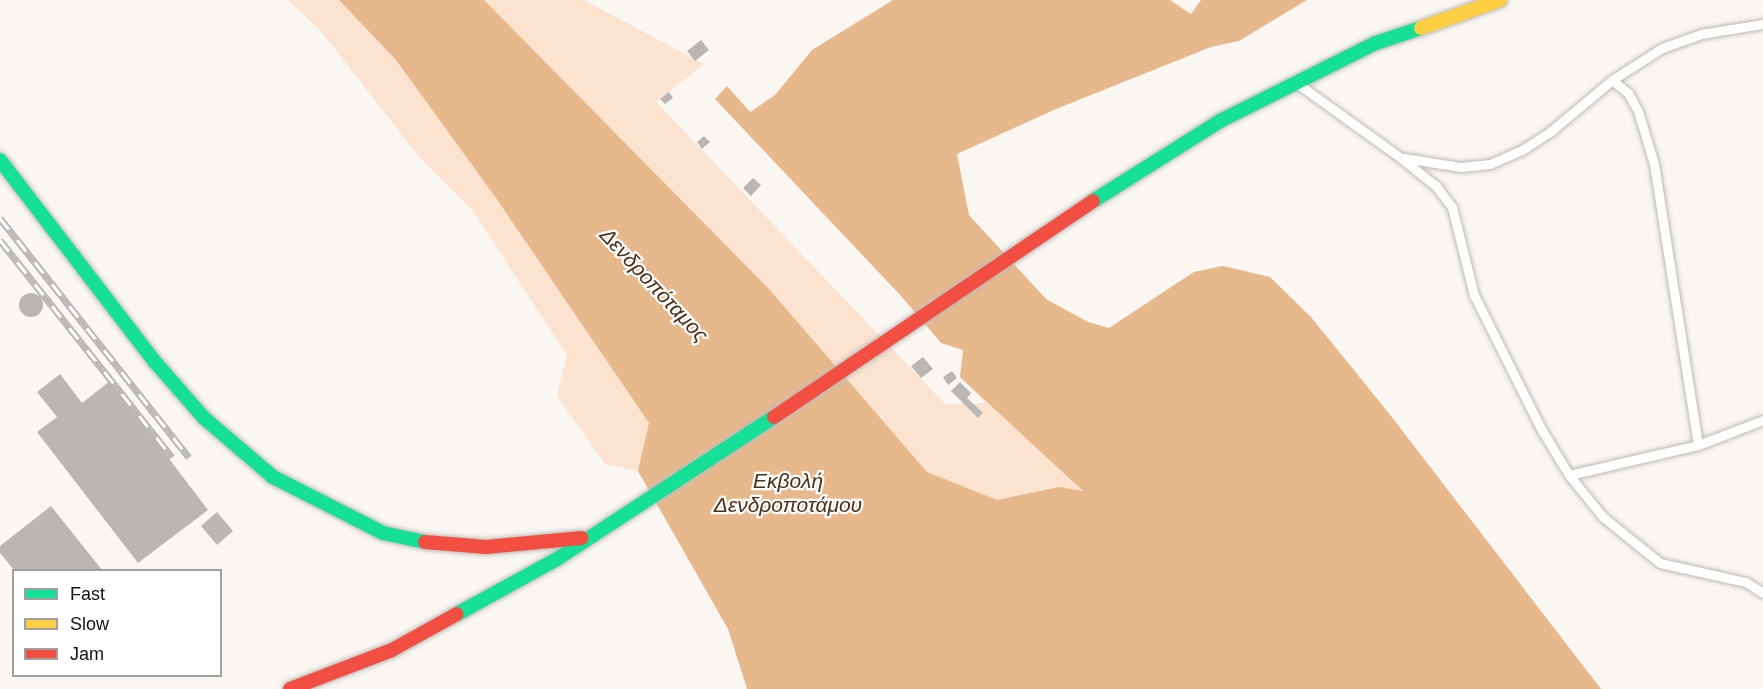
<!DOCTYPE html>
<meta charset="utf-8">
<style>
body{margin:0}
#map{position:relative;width:1763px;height:689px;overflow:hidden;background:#faf6f2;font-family:Helvetica,sans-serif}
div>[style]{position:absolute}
.green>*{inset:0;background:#fbe3d0}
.water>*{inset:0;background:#e8b88d}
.building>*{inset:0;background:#bab6b3}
.round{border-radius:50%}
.roads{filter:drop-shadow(0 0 2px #bdbab7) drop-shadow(0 0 2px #bdbab7)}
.lane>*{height:9px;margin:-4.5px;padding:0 4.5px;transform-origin:4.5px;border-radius:4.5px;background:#fefefd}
.fast>*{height:14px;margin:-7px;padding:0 7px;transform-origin:7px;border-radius:7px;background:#16e098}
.slow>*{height:14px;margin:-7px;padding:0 7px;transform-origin:7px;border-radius:7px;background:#ffcf43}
.jam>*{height:14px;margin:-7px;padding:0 7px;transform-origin:7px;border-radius:7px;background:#f24e42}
.rail>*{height:7px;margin-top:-3.5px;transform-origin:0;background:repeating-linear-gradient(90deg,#fff 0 14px,#b9b7b6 0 28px);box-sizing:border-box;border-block:2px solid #b9b7b6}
span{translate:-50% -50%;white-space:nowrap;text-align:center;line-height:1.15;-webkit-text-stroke:4.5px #fff;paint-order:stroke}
.water-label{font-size:21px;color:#4b2f16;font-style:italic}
.legend{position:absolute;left:12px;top:569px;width:210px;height:108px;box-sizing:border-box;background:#fff;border:2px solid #a1a09f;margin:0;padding:8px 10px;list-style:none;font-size:18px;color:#15110f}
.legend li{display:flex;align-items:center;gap:12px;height:30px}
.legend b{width:30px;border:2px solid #a1a09f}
</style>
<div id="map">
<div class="green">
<i style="clip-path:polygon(288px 0,584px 0,704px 64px,656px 102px,945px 404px,986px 403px,960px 377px,1046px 299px,1088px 322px,1109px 328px,1194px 272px,1223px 266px,1270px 277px,1505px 563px,644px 472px,605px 464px,557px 396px,567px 355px,472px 210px,420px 158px,320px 30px)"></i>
</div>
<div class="water">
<i style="clip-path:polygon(339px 0,484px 0,769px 289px,927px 472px,997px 500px,1059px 487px,1083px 491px,960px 377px,963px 350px,941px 343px,902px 297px,715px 99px,727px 86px,750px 112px,775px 95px,812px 50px,893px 0,1170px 0,1191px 14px,1201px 0,1307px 0,1239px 41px,1211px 47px,1056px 109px,957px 154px,969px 215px,1046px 299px,1088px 322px,1109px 328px,1194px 272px,1223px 266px,1270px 277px,1311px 317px,1391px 416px,1601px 689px,747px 689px,728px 629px,638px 471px,649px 423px,496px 198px,396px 60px)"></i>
</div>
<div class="building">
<i style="clip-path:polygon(701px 40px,709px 50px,695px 61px,687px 51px)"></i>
<i style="clip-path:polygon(669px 92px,673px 98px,665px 104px,660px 99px)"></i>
<i style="clip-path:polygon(704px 136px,710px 142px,702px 149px,697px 142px)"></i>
<i style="clip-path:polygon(753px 178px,761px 185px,751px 196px,743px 188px)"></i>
<i class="round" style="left:19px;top:293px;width:24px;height:24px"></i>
<i style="clip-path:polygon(923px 357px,933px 369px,921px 378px,911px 366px)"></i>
<i style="clip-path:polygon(952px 371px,957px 378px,948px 385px,943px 377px)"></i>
<i style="clip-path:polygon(60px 374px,82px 403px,110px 381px,208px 510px,138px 563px,37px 432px,57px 417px,37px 392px)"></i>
<i style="clip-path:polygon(960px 382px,971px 393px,967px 398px,983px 413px,978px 418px,951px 391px)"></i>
<i style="clip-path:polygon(51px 506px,102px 570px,14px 570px,0 553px,0 546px)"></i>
<i style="clip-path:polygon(217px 512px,233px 531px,217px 545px,201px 526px)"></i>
</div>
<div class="roads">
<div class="lane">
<i style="left:1612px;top:80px;width:21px;rotate:39deg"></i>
<i style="left:1628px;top:93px;width:21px;rotate:61deg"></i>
<i style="left:1638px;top:111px;width:55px;rotate:73.2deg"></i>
<i style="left:1654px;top:164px;width:284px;rotate:81.1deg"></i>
<i style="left:1298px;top:84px;width:127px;rotate:35.7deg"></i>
<i style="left:1401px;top:158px;width:45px;rotate:38.7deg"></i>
<i style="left:1436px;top:186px;width:26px;rotate:53deg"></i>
<i style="left:1452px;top:207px;width:91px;rotate:76deg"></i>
<i style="left:1474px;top:295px;width:148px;rotate:63.4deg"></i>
<i style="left:1540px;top:427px;width:56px;rotate:58.9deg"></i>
<i style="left:1569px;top:475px;width:54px;rotate:51deg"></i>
<i style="left:1603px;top:517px;width:73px;rotate:38.9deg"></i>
<i style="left:1660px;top:563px;width:88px;rotate:12.5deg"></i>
<i style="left:1746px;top:582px;width:20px;rotate:33deg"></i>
<i style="left:1404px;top:158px;width:58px;rotate:9deg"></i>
<i style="left:1461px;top:167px;width:29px;rotate:-6deg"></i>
<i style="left:1490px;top:164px;width:35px;rotate:-24deg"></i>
<i style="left:1522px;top:150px;width:35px;rotate:-33deg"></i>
<i style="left:1551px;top:131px;width:80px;rotate:-39.9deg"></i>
<i style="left:1612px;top:80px;width:59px;rotate:-32.6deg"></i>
<i style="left:1662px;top:48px;width:41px;rotate:-19.7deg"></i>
<i style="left:1701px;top:34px;width:63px;rotate:-9.2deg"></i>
<i style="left:1569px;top:475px;width:132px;rotate:-13.1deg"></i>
<i style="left:1698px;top:445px;width:70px;rotate:-21deg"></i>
</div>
<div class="fast">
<i style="left:0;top:160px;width:256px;rotate:52.5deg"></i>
<i style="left:156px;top:363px;width:73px;rotate:48.9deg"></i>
<i style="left:204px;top:418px;width:91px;rotate:40.5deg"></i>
<i style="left:273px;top:477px;width:123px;rotate:27deg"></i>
<i style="left:383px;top:533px;width:43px;rotate:12.1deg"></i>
<i style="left:1093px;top:201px;width:150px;rotate:-32.2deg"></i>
<i style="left:1220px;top:121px;width:174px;rotate:-26.6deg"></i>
<i style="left:1376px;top:43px;width:47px;rotate:-18.4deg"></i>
<i style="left:457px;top:614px;width:114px;rotate:-28.8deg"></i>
<i style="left:557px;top:559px;width:259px;rotate:-33.2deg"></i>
</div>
<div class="slow">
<i style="left:1421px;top:28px;width:84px;rotate:-19.5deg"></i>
</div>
<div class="jam">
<i style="left:774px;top:417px;width:385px;rotate:-34.1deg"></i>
<i style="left:425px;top:542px;width:61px;rotate:4.7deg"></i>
<i style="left:486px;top:547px;width:96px;rotate:-5.4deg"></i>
<i style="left:290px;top:689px;width:109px;rotate:-20.9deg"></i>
<i style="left:392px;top:650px;width:74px;rotate:-29deg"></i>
</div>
</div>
<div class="rail">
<i style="left:0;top:218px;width:305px;rotate:51.7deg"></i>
<i style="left:0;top:240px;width:277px;rotate:51.6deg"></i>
</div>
<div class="water-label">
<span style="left:654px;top:285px;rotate:47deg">Δενδροπόταμος</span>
<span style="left:788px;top:493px">Εκβολή<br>Δενδροποτάμου</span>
</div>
<ul class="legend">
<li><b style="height:8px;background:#16e098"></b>Fast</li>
<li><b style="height:8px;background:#ffcf43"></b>Slow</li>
<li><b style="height:8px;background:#f24e42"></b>Jam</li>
</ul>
</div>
